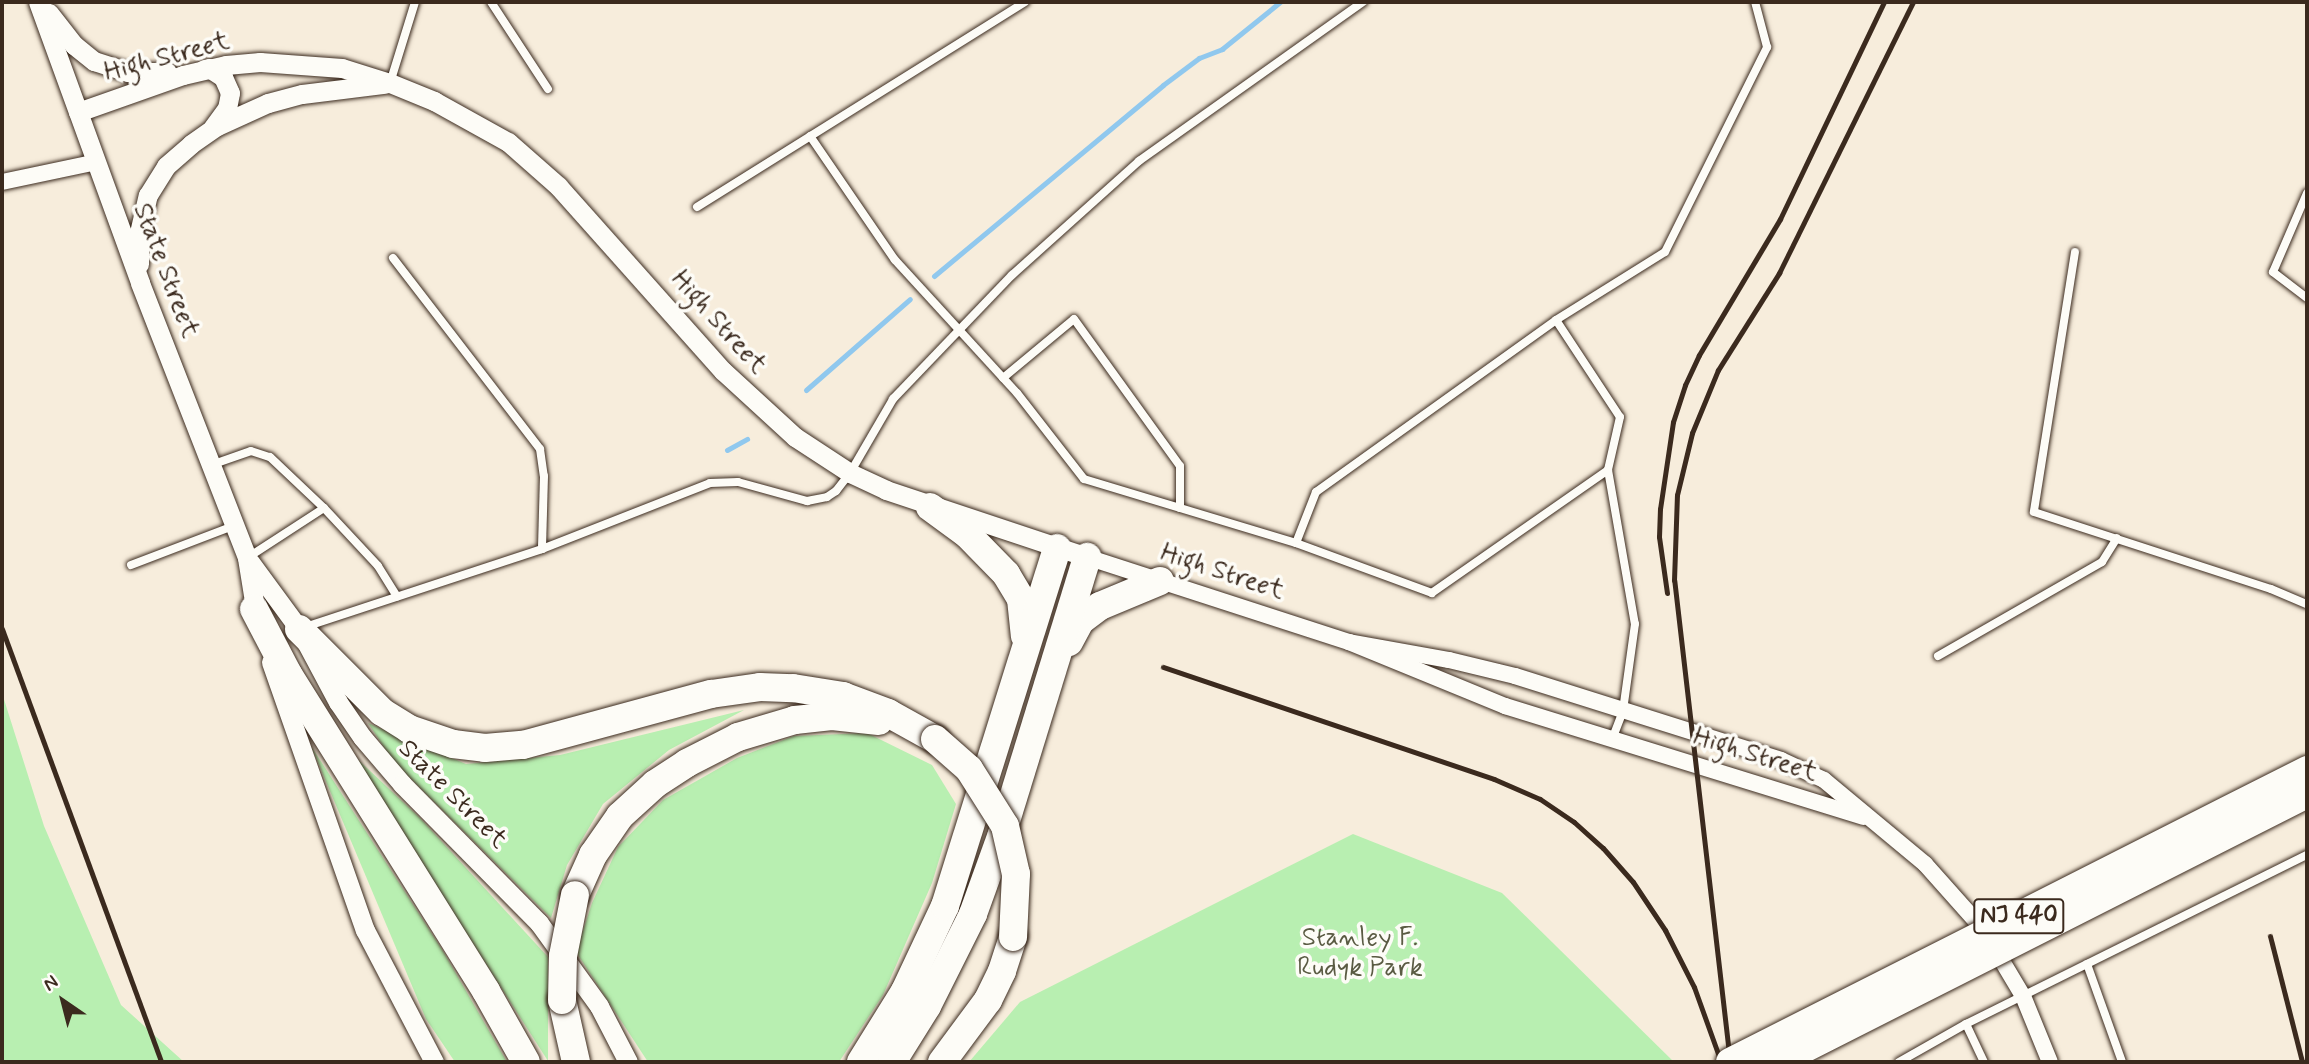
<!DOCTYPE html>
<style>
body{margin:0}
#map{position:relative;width:2309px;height:1064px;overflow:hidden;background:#f7eddc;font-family:Mynerve,sans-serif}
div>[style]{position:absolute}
.green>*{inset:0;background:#b8efb1}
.stream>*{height:5px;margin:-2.5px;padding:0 2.5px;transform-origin:2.5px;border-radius:2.5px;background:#90c8ee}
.roads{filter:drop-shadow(0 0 2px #3b2a1e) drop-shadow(0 0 2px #3b2a1e)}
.service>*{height:8px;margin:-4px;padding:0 4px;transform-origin:4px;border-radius:4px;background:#fdfcf7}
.minor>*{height:16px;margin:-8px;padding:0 8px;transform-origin:8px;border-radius:8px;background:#fdfcf7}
.tertiary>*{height:19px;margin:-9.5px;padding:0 9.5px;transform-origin:9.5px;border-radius:9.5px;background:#fdfcf7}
.motorway>*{height:28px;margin:-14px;padding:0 14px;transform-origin:14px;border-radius:14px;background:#fdfcf7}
.rail>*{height:5px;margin:-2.5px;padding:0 2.5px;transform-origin:2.5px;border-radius:2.5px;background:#3b2a1e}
.bridges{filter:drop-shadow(0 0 2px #3b2a1e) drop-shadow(0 0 2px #3b2a1e)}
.motorway-bridge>*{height:28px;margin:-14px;padding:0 14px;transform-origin:14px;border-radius:14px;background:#fdfcf7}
span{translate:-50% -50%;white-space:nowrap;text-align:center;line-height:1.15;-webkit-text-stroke:7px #fdfcf7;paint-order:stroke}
.shield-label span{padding:2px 5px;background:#fdfcf7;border:2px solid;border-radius:5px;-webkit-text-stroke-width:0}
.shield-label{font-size:24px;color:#3b2a1e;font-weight:700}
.street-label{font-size:26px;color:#3b2a1e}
.park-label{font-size:26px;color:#5a5b43}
.frame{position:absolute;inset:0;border:4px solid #3b2a1e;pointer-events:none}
.north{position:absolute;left:28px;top:966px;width:70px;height:70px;-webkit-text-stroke:5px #fdfcf7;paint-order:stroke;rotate:325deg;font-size:19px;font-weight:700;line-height:28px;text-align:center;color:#3b2a1e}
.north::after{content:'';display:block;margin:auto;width:24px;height:32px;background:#3b2a1e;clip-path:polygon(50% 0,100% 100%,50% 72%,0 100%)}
</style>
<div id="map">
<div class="green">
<i style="clip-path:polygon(2px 693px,44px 826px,121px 1005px,184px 1062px,2px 1062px)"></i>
<i style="clip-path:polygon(744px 710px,669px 750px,603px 804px,567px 865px,551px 918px,393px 761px,368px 723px,466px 764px,560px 755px)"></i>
<i style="clip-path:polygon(867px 733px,932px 765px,956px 804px,932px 883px,883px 995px,839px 1062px,648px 1062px,576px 952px,592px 903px,618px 847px,663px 800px,737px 758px,794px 736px)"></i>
<i style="clip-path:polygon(311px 746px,443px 951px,507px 1062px,455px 1062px,426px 1019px)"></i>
<i style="clip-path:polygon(351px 753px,420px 818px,548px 957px,548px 1061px)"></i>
<i style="clip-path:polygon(1353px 834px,1502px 893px,1674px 1062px,969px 1062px,1020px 1002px)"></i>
</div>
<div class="stream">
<i style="left:934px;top:276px;width:298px;rotate:-39.8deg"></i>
<i style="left:1163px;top:85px;width:45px;rotate:-36.9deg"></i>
<i style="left:1199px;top:58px;width:25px;rotate:-21deg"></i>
<i style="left:1222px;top:49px;width:75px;rotate:-39deg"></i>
<i style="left:806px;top:390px;width:138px;rotate:-41.2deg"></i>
<i style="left:727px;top:450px;width:23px;rotate:-29deg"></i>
</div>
<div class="roads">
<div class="service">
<i style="left:491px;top:2px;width:104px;rotate:56.8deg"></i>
<i style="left:390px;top:83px;width:85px;rotate:-72.8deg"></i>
<i style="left:810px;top:136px;width:150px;rotate:55.6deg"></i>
<i style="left:895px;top:260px;width:180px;rotate:47.5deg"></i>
<i style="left:1017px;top:393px;width:109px;rotate:52.1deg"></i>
<i style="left:1084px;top:479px;width:221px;rotate:16.8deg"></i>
<i style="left:2307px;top:193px;width:86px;rotate:113.3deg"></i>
<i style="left:2273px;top:272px;width:43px;rotate:37.4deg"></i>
<i style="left:697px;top:207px;width:387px;rotate:-32deg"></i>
<i style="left:2075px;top:252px;width:263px;rotate:99deg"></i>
<i style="left:2034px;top:512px;width:249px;rotate:18deg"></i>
<i style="left:2271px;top:589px;width:39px;rotate:23deg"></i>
<i style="left:393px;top:258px;width:241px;rotate:52.4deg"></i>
<i style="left:540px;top:449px;width:27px;rotate:82deg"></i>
<i style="left:544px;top:476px;width:73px;rotate:91.6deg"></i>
<i style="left:1556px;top:320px;width:128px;rotate:-32deg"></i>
<i style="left:1665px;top:252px;width:229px;rotate:-63.5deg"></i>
<i style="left:1767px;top:47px;width:47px;rotate:-104.9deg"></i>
<i style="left:1003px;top:378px;width:92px;rotate:-39.7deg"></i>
<i style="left:1074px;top:319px;width:181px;rotate:54.2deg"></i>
<i style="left:1180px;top:466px;width:42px;rotate:90deg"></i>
<i style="left:211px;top:465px;width:42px;rotate:-19.3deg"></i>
<i style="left:251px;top:451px;width:20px;rotate:18deg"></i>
<i style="left:270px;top:457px;width:74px;rotate:43.4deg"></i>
<i style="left:324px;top:508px;width:92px;rotate:147deg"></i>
<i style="left:1608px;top:470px;width:215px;rotate:145.1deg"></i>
<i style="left:1432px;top:593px;width:145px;rotate:-159.8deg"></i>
<i style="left:1296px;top:543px;width:55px;rotate:-68.6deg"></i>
<i style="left:1316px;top:492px;width:295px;rotate:-35.6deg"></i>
<i style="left:1556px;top:320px;width:116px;rotate:56.6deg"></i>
<i style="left:1620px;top:417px;width:54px;rotate:102.8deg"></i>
<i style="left:1608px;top:470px;width:156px;rotate:80.1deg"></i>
<i style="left:1635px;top:624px;width:88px;rotate:97.9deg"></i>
<i style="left:1623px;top:711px;width:30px;rotate:111deg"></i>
<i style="left:324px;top:508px;width:79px;rotate:47deg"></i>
<i style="left:378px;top:566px;width:36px;rotate:58deg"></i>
<i style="left:131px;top:565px;width:109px;rotate:-20.9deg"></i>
<i style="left:305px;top:627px;width:250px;rotate:-18.2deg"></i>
<i style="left:542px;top:549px;width:180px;rotate:-21.4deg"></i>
<i style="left:710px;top:483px;width:28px;rotate:-2deg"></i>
<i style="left:738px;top:482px;width:72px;rotate:15.4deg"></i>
<i style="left:807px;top:501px;width:20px;rotate:-11deg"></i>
<i style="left:827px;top:497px;width:11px;rotate:-34deg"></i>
<i style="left:836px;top:491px;width:23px;rotate:-52deg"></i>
<i style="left:850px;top:473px;width:86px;rotate:-59.8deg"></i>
<i style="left:893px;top:399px;width:172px;rotate:-46.2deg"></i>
<i style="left:1012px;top:275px;width:171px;rotate:-41.9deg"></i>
<i style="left:1139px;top:161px;width:275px;rotate:-35.4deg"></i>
<i style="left:1938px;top:656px;width:189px;rotate:-29.8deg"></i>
<i style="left:2102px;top:562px;width:28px;rotate:-58deg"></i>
<i style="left:2087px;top:964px;width:104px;rotate:70.3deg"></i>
<i style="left:1966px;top:1024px;width:42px;rotate:64.7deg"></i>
<i style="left:1899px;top:1062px;width:77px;rotate:-29.6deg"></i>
<i style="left:1966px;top:1024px;width:381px;rotate:-26.4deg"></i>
</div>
<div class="minor">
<i style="left:2px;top:182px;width:97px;rotate:-11.9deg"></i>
<i style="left:1087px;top:557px;width:275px;rotate:18deg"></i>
<i style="left:1349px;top:642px;width:169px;rotate:22.3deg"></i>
<i style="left:1505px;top:706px;width:375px;rotate:17.2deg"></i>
<i style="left:1349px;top:642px;width:102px;rotate:10.2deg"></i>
<i style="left:1449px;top:660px;width:68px;rotate:13.6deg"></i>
<i style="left:1515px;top:676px;width:279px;rotate:17.5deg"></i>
<i style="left:1781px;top:760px;width:47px;rotate:24.9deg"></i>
<i style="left:1824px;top:780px;width:131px;rotate:39.7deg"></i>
<i style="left:1925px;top:864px;width:87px;rotate:48.3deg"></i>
<i style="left:1983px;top:929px;width:78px;rotate:59.2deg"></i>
<i style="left:2023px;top:996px;width:71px;rotate:67.8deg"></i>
</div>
<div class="tertiary">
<i style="left:38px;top:2px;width:299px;rotate:70deg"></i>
<i style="left:140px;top:283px;width:295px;rotate:68.7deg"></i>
<i style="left:247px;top:558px;width:63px;rotate:80.8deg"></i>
<i style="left:49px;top:13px;width:41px;rotate:52deg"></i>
<i style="left:74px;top:45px;width:26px;rotate:39deg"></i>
<i style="left:94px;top:61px;width:36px;rotate:18deg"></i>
<i style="left:128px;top:72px;width:39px"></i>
<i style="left:204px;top:69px;width:5px;rotate:-11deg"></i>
<i style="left:209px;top:68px;width:17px;rotate:33deg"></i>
<i style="left:223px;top:77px;width:17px;rotate:66deg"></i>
<i style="left:230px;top:93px;width:15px;rotate:101deg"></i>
<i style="left:227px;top:108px;width:24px;rotate:126deg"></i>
<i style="left:78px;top:112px;width:111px;rotate:-19.4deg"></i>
<i style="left:183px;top:75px;width:44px;rotate:-13.1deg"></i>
<i style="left:226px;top:65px;width:34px;rotate:-5deg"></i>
<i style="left:260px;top:62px;width:82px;rotate:4.2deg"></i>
<i style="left:342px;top:68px;width:50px;rotate:17.4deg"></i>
<i style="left:390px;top:83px;width:48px;rotate:22.2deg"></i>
<i style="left:434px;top:101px;width:85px;rotate:29deg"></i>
<i style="left:508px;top:142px;width:67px;rotate:41.3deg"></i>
<i style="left:558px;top:186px;width:248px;rotate:48.3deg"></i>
<i style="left:723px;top:371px;width:98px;rotate:42.5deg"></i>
<i style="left:795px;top:437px;width:66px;rotate:33.2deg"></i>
<i style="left:850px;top:473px;width:40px;rotate:25deg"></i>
<i style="left:886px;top:490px;width:212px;rotate:18.4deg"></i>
<i style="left:139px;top:264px;width:31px;rotate:-90deg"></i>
<i style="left:139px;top:233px;width:39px;rotate:-77deg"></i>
<i style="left:148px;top:195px;width:34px;rotate:-58deg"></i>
<i style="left:166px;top:166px;width:33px;rotate:-41deg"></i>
<i style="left:191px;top:144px;width:32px;rotate:-35deg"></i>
<i style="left:217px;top:126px;width:56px;rotate:-24.3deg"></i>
<i style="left:268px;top:103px;width:35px;rotate:-15deg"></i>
<i style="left:302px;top:94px;width:83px;rotate:-7deg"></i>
<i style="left:250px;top:562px;width:83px;rotate:53.8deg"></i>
<i style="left:299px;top:629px;width:83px;rotate:61.9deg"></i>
<i style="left:338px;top:702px;width:42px;rotate:55.6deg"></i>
<i style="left:362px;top:737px;width:62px;rotate:49.6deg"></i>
<i style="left:402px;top:784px;width:195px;rotate:45.4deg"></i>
<i style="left:539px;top:923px;width:102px;rotate:54.1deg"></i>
<i style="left:599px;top:1006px;width:63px;rotate:62.6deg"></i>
<i style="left:271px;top:662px;width:284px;rotate:70.7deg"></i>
<i style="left:365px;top:930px;width:149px;rotate:62.4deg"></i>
</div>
<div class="motorway">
<i style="left:930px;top:507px;width:46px;rotate:36.1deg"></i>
<i style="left:967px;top:534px;width:56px;rotate:45.7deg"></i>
<i style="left:1006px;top:574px;width:29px;rotate:59deg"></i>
<i style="left:1021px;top:599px;width:37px;rotate:84deg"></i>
<i style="left:254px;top:609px;width:73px;rotate:62.4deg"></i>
<i style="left:288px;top:674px;width:374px;rotate:58deg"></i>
<i style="left:486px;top:991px;width:81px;rotate:60.6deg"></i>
<i style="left:299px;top:629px;width:117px;rotate:45deg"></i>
<i style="left:382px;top:712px;width:32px;rotate:32deg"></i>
<i style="left:409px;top:729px;width:46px;rotate:18.8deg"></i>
<i style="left:453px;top:744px;width:32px;rotate:7deg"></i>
<i style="left:485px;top:748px;width:38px;rotate:-5deg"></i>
<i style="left:523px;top:745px;width:195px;rotate:-15.2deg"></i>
<i style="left:711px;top:694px;width:49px;rotate:-8.1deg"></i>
<i style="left:760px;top:687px;width:33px;rotate:2deg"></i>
<i style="left:793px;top:688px;width:51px;rotate:9.1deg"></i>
<i style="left:843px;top:696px;width:48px;rotate:20.7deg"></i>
<i style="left:888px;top:713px;width:54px;rotate:29deg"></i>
<i style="left:1069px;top:642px;width:24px;rotate:-62deg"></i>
<i style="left:1080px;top:621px;width:25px;rotate:-37deg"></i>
<i style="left:1100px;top:606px;width:65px;rotate:-22.6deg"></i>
<i style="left:575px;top:895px;width:44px;rotate:-65.8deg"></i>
<i style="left:593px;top:855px;width:47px;rotate:-55.3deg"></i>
<i style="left:620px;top:816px;width:47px;rotate:-42.4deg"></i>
<i style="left:655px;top:784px;width:38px;rotate:-33deg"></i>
<i style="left:687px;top:763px;width:57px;rotate:-27deg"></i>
<i style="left:738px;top:737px;width:59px;rotate:-16.6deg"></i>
<i style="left:795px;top:720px;width:37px;rotate:-6deg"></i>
<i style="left:832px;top:716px;width:47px;rotate:6.1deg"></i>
<i style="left:562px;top:1000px;width:64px;rotate:77.3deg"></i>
<i style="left:861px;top:1062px;width:84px;rotate:-58.2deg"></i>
<i style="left:905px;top:991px;width:94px;rotate:-64.8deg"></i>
<i style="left:945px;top:906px;width:375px;rotate:-72.6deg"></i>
<i style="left:892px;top:1062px;width:66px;rotate:-58deg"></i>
<i style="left:927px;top:1006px;width:103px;rotate:-63.4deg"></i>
<i style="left:973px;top:914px;width:85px;rotate:-70.1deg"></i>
<i style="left:1002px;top:834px;width:290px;rotate:-72.9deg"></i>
<i style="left:942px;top:1062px;width:77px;rotate:-53.4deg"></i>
<i style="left:988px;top:1000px;width:32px;rotate:-64deg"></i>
<i style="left:1002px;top:971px;width:36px;rotate:-72deg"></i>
</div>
</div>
<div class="rail">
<i style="left:1667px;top:593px;width:57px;rotate:-98.1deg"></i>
<i style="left:1659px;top:537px;width:28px;rotate:-88deg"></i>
<i style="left:1660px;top:509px;width:88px;rotate:-81.5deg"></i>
<i style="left:1673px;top:422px;width:39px;rotate:-72deg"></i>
<i style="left:1685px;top:385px;width:33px;rotate:-65deg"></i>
<i style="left:1699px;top:355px;width:158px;rotate:-59.2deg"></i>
<i style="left:1780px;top:219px;width:241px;rotate:-64.4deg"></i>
<i style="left:2px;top:629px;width:461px;rotate:69.8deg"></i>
<i style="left:1163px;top:667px;width:349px;rotate:18.7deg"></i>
<i style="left:1494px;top:779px;width:50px;rotate:23.5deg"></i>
<i style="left:1540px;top:799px;width:41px;rotate:34.1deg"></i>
<i style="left:1574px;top:822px;width:39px;rotate:42deg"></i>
<i style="left:1603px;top:848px;width:45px;rotate:48.6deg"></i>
<i style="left:1633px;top:882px;width:58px;rotate:56.3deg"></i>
<i style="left:1665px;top:930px;width:64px;rotate:63deg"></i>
<i style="left:1694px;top:987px;width:80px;rotate:70.2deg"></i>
<i style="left:2270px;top:936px;width:130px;rotate:75.7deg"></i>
<i style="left:1730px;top:1062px;width:485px;rotate:-96.6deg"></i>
<i style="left:1674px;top:580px;width:85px;rotate:-88deg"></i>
<i style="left:1677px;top:495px;width:64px;rotate:-76.4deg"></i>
<i style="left:1692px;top:433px;width:68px;rotate:-67.6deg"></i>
<i style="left:1718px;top:370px;width:115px;rotate:-57.8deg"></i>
<i style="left:1779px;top:273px;width:302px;rotate:-63.7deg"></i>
</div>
<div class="bridges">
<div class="motorway-bridge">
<i style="left:935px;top:739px;width:45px;rotate:41.4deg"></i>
<i style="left:969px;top:769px;width:67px;rotate:57.7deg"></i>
<i style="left:1005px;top:826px;width:49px;rotate:77.1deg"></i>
<i style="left:1016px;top:874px;width:63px;rotate:92.7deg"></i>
<i style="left:562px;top:1000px;width:44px;rotate:-88.7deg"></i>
<i style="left:563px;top:956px;width:62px;rotate:-78.9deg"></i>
<i style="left:1730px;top:1062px;width:647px;rotate:-26.84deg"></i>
<i style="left:1778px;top:1062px;width:593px;rotate:-26.87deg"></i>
</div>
</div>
<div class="shield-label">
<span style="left:2019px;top:916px">NJ 440</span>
</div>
<div class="street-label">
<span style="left:167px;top:58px;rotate:-15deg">High Street</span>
<span style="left:165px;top:271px;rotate:69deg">State Street</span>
<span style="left:718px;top:323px;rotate:48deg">High Street</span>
<span style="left:1222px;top:573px;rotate:18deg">High Street</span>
<span style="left:1755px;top:756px;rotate:17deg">High Street</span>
<span style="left:452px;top:795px;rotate:45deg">State Street</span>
</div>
<div class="park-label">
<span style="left:1360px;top:954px">Stanley F.<br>Rudyk Park</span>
</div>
<div class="frame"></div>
<div class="north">N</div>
</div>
